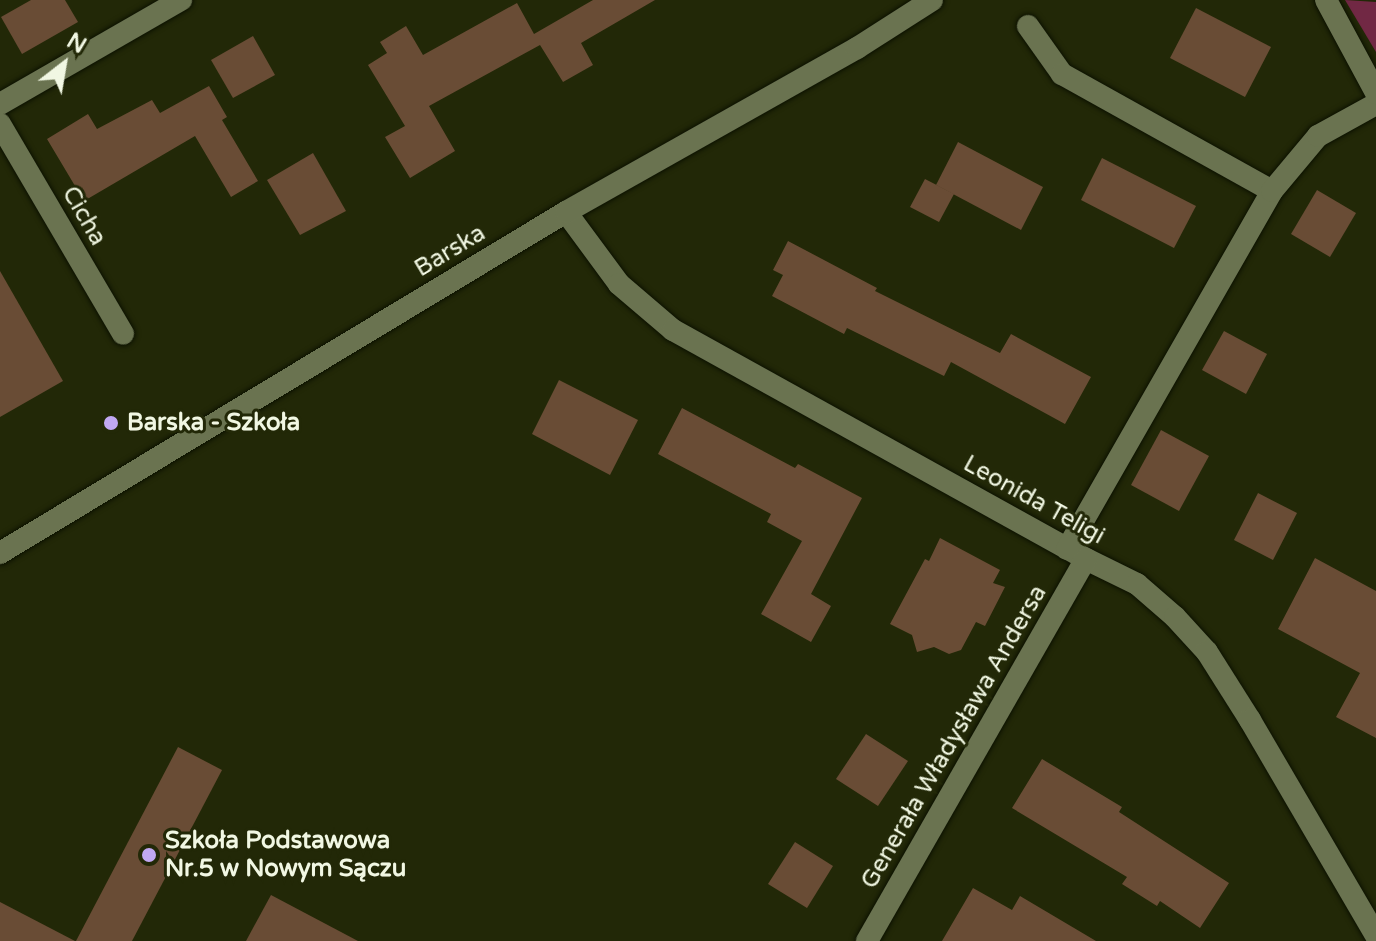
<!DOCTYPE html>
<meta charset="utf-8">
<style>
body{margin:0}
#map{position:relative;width:1376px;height:941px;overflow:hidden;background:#222807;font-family:"Varela Round",sans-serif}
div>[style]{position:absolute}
.green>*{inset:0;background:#712844}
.building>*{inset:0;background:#694c35}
.roads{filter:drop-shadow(0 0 2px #0c1100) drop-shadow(0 0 2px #0c1100)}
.minor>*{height:22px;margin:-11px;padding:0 11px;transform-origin:11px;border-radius:11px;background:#6a7350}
.tertiary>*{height:22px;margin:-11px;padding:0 11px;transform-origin:11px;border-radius:11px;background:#6a7350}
.dots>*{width:22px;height:22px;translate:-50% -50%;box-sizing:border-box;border:4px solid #222807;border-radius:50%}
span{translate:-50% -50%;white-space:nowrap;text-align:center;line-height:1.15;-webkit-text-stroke:6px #222807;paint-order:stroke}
.street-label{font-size:24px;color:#f1f7e3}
.poi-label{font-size:24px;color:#f1f7e3;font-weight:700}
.left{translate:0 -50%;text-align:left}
.north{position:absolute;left:24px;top:24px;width:80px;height:80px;-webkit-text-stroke:6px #222807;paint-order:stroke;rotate:31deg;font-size:22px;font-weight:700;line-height:32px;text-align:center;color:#f1f7e3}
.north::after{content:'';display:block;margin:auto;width:28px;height:36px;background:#f1f7e3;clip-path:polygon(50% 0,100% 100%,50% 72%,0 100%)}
</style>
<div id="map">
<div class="green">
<i style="clip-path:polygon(1345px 0,1376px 2px,1376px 52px)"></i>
</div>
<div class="building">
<i style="clip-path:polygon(31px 0,65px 0,78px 22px,22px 54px,1px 17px)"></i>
<i style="clip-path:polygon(593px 0,655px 0,581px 43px,593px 65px,563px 82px,540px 45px,429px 106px,455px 151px,410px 178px,385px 137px,405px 126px,368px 65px,387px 53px,380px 42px,406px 26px,423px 55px,517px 3px,534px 34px)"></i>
<i style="clip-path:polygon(1196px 8px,1271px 47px,1245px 97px,1170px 58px)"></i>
<i style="clip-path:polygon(253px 36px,275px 75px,233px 98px,211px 60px)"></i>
<i style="clip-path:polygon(209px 86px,227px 117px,222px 120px,258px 181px,231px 197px,195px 136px,84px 201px,47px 139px,88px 114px,97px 129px,152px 100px,160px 113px)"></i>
<i style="clip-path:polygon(958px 142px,1043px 187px,1021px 230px,936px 185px)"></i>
<i style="clip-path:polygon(313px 153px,346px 211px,300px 235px,267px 180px)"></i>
<i style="clip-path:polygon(1102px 158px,1196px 206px,1174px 248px,1081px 200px)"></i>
<i style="clip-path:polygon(925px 179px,954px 194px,939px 222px,910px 207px)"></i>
<i style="clip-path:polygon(1317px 190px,1356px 213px,1330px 257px,1291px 234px)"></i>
<i style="clip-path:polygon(788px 241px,877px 288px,875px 291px,1000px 353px,1011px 334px,1091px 377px,1065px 424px,951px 362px,944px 376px,847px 328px,844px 334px,772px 296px,783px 275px,773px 270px)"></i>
<i style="clip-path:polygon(0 271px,63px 381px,0 417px)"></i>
<i style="clip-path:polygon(1224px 331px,1267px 354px,1246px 394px,1202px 370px)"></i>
<i style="clip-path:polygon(559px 380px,638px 420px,610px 475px,532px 434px)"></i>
<i style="clip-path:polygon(682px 408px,795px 468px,798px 464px,862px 498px,811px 594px,831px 606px,811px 642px,761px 614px,802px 541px,767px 522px,771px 514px,658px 454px)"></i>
<i style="clip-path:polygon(1161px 430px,1209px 456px,1179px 511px,1131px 485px)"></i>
<i style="clip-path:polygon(1258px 493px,1297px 513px,1273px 560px,1234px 540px)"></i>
<i style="clip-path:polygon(940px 538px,1000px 570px,993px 583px,1005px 587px,985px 626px,976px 622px,961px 650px,949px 654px,934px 647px,917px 652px,912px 635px,890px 624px,925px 559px,929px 561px)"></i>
<i style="clip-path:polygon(1315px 558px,1376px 591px,1376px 738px,1336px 717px,1360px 673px,1278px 629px)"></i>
<i style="clip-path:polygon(866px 734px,908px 761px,878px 806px,836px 779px)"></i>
<i style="clip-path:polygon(178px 747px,222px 770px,132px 941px,76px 941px)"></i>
<i style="clip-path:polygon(1042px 759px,1122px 807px,1119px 812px,1229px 883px,1200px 928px,1160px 901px,1157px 906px,1122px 884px,1127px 877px,1012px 808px)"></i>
<i style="clip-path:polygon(795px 842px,833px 866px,807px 908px,768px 884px)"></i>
<i style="clip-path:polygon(973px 888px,1012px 910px,1020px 896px,1096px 941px,942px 941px)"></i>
<i style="clip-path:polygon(271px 895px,358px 941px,246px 941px)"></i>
<i style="clip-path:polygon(0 902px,75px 941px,0 941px)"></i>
</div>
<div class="roads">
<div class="minor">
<i style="left:1028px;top:26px;width:59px;rotate:54.7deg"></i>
<i style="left:1062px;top:74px;width:240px;rotate:29.1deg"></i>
<i style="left:0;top:104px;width:209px;rotate:-29.9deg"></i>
<i style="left:0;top:124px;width:243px;rotate:59.6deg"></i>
<i style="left:566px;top:212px;width:89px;rotate:53.6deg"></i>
<i style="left:619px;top:284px;width:71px;rotate:40.4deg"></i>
<i style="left:673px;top:330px;width:472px;rotate:29deg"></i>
<i style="left:1086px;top:559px;width:57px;rotate:26.1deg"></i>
<i style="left:1137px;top:584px;width:50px;rotate:41deg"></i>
<i style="left:1175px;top:617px;width:47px;rotate:47.6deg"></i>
<i style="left:1207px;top:652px;width:80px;rotate:57.7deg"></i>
<i style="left:1250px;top:720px;width:250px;rotate:59.7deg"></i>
<i style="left:1067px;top:549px;width:413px;rotate:-60.2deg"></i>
<i style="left:1272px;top:191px;width:72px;rotate:-50.1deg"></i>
<i style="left:1318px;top:136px;width:66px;rotate:-28.9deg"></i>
<i style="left:867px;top:941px;width:440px;rotate:-60.2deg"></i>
</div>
<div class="tertiary">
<i style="left:1326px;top:0;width:106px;rotate:61.7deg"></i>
<i style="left:0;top:553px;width:661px;rotate:-31.07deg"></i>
<i style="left:566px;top:212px;width:334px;rotate:-29.4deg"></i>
<i style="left:857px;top:48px;width:89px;rotate:-32.6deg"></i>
</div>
</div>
<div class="dots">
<i style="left:111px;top:423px;background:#c1a8f3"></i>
<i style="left:149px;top:855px;background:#c1a8f3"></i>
</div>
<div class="street-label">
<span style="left:84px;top:216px;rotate:60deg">Cicha</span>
<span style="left:450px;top:251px;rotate:-31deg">Barska</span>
<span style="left:1034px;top:500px;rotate:29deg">Leonida Teligi</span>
<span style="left:954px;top:737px;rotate:-60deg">Generała Władysława Andersa</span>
</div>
<div class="poi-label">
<span class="left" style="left:127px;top:423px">Barska - Szkoła</span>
<span class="left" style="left:165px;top:855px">Szkoła Podstawowa<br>Nr.5 w Nowym Sączu</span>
</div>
<div class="north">N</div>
</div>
